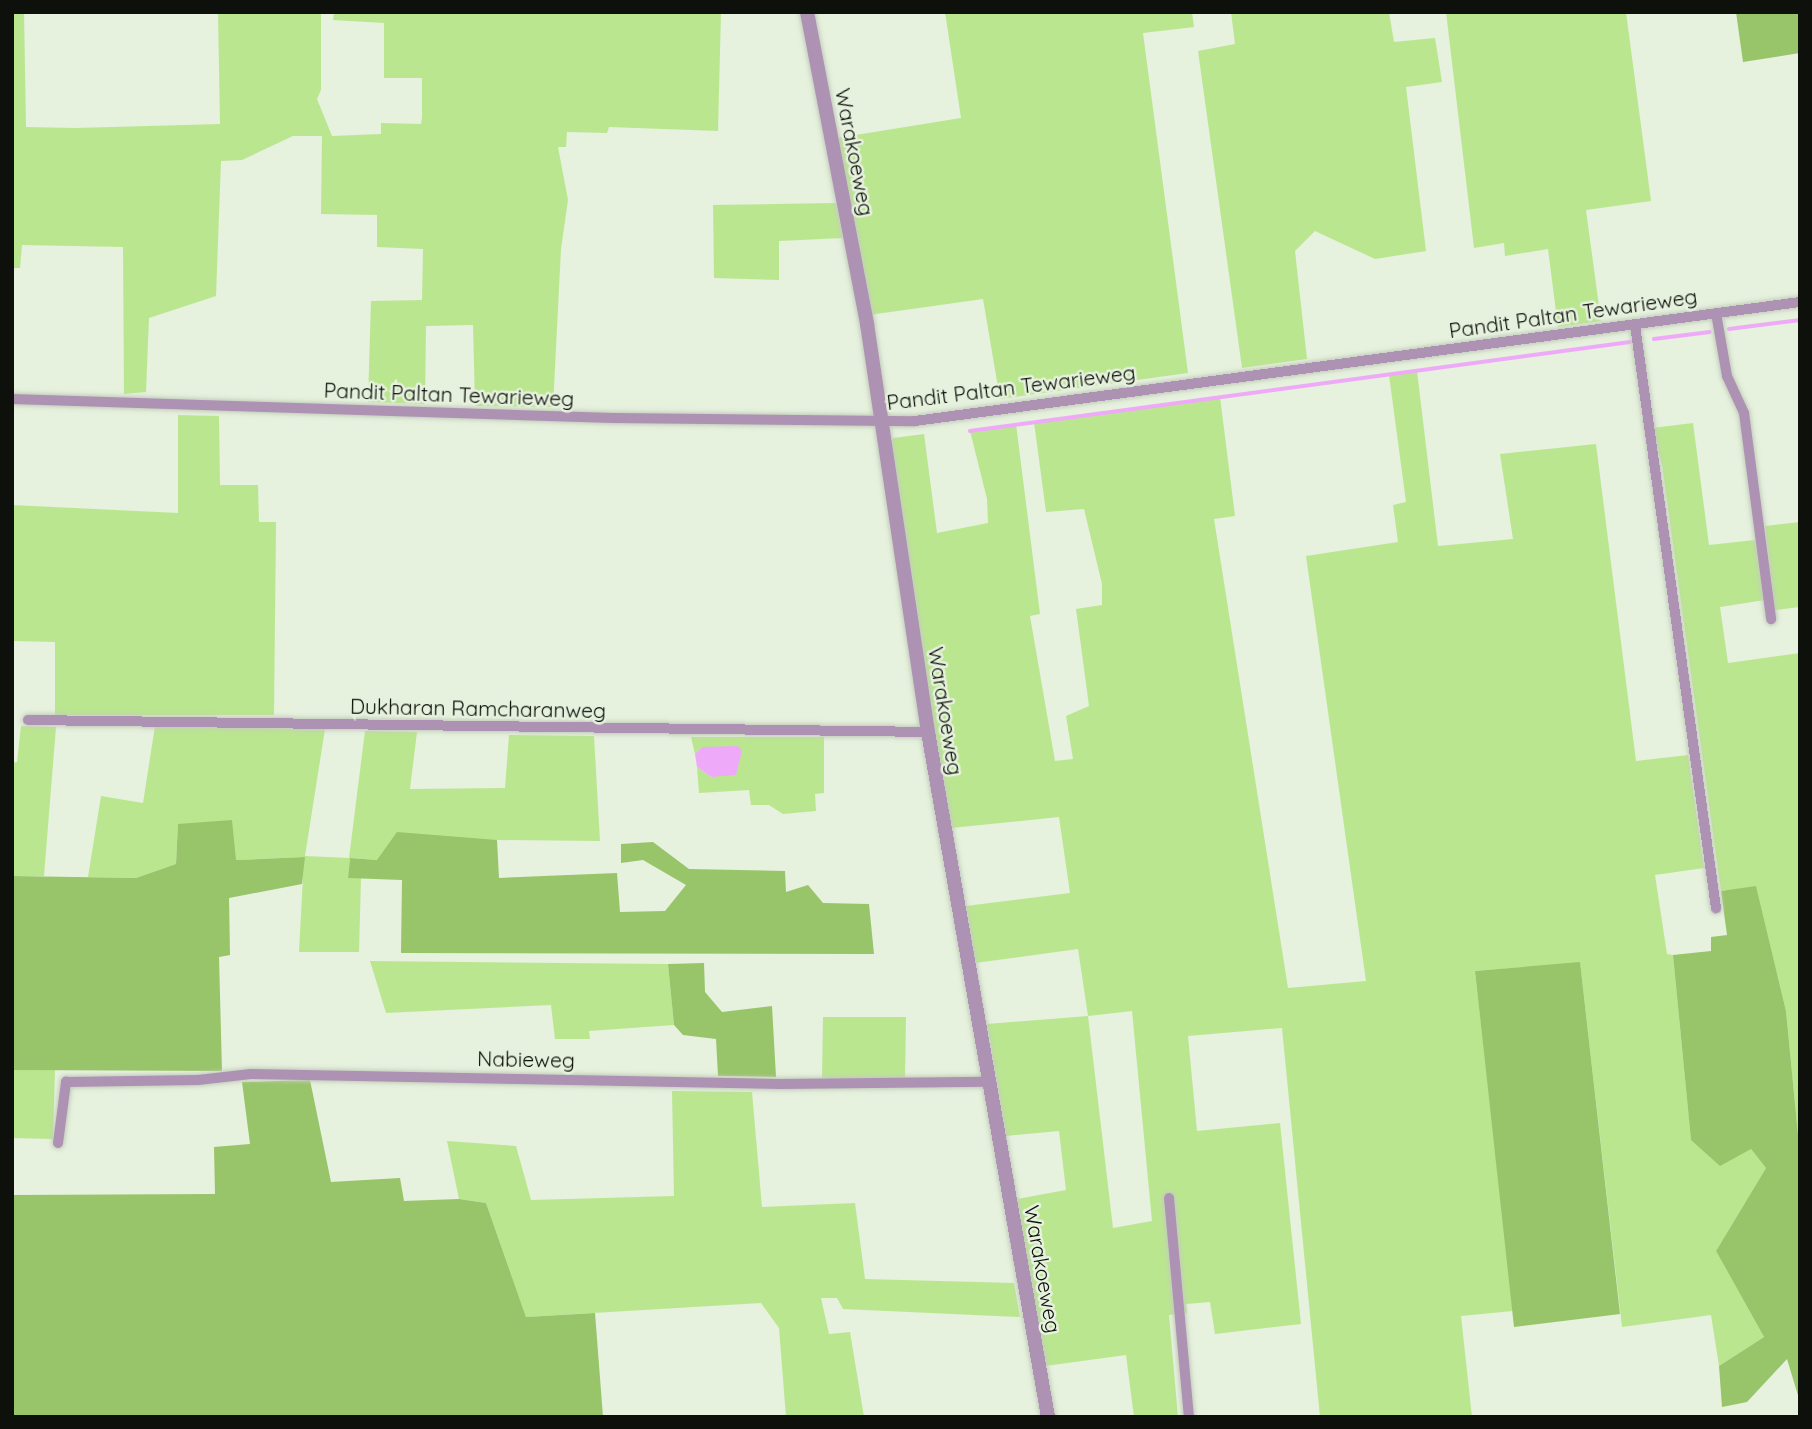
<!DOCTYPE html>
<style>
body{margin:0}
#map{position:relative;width:1812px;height:1429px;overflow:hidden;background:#e6f1de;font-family:Quicksand,sans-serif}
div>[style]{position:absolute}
.green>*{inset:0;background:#bbe690}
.forest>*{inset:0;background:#98c46a}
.water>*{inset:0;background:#eeaaf8}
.stream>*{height:3.5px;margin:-1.75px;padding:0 1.75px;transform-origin:1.75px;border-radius:1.75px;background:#eeaaf8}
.roads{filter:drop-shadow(0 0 2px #c3cdbc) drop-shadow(0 0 2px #c3cdbc)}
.minor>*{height:10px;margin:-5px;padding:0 5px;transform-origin:5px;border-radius:5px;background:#ae92b3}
.tertiary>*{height:14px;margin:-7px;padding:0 7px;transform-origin:7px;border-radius:7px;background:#ae92b3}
span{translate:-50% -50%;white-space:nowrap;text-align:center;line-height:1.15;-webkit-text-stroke:5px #e6f1de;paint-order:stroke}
.street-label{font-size:21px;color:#0e110b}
.frame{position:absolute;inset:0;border:14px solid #0e110b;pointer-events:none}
</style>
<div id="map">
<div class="green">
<i style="clip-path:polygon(12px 12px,24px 12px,26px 127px,75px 128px,220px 124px,218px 12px,321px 12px,321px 90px,317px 99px,332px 136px,381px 134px,381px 123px,421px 124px,422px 117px,422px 78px,384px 78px,384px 23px,333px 20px,334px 12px,721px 12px,718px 131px,609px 127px,607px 133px,567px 132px,566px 147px,558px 147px,568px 200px,561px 249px,553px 407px,475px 406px,473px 325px,426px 326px,425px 404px,368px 402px,371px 301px,422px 300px,423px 249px,377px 247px,377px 215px,321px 214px,322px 136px,293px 136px,242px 160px,221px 161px,216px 296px,149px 318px,146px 392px,124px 394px,123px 247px,22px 245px,20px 268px,12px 268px)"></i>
<i style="clip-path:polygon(945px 12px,1192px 12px,1194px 27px,1143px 33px,1188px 373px,1000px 399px,983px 299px,869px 315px,837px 138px,961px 118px)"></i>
<i style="clip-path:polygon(1231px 12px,1389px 12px,1394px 42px,1435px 38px,1442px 82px,1406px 87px,1426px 251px,1375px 259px,1315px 231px,1295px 251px,1307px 359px,1242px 368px,1198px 51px,1235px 44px)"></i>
<i style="clip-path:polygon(1446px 12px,1626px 12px,1651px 201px,1586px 210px,1601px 321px,1558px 327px,1548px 249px,1505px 256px,1504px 243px,1474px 248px)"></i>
<i style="clip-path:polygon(836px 203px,843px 238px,779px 241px,779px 280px,714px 278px,713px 205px)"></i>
<i style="clip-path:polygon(evenodd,1417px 371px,1438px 546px,1513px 539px,1500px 454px,1596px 444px,1636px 761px,1688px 755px,1704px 868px,1655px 875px,1667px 954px,1673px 955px,1691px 1139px,1751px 1149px,1766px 1168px,1716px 1251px,1764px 1337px,1719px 1366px,1711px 1315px,1622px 1327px,1580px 963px,1475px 971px,1513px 1311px,1461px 1316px,1472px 1417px,1320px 1417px,1282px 1028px,1188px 1036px,1197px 1131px,1280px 1123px,1301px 1324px,1215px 1334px,1210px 1302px,1186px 1304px,1187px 1313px,1169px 1315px,1178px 1417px,1134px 1417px,1126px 1355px,1045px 1366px,1017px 1199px,1066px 1190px,1059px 1131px,1006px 1136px,987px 1024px,1088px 1016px,1078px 949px,975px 963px,966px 906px,1070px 893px,1059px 817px,951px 828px,888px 448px,893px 438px,924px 434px,937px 533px,988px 523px,987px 499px,970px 431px,1016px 424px,1040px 614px,1030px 616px,1055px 761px,1073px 759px,1066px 716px,1089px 706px,1076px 609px,1102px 605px,1102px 584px,1084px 509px,1046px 512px,1034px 422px,1220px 397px,1235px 516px,1214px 519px,1288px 988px,1366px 981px,1306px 556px,1398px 542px,1393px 505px,1406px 502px,1389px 375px,1417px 371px,1132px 1011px,1152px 1221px,1113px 1228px,1088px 1016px,1132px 1011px)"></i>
<i style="clip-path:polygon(178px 415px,219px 416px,220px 485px,258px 485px,259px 522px,276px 522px,274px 715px,55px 715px,55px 642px,12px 641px,12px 505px,178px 513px)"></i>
<i style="clip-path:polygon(1693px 423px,1709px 545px,1755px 540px,1760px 554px,1765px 600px,1720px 607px,1728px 663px,1800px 653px,1800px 1155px,1786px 1011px,1756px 887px,1721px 891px,1662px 465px,1652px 428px)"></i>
<i style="clip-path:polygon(1800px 522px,1800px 607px,1775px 610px,1765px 526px)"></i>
<i style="clip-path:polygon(21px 726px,56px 727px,44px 876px,12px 876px,12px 763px,17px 762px)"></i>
<i style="clip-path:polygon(155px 726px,325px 729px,305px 856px,349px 858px,365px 731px,417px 732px,410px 789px,505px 788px,509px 735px,594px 736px,600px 841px,497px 840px,377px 860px,350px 858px,348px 878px,361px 878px,359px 952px,299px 952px,304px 857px,236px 860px,178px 824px,176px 864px,136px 878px,88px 877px,101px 796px,143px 803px)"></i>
<i style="clip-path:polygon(691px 737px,824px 737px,824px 793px,815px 794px,816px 811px,783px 814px,769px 805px,751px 805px,749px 790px,699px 793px,697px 767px,711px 777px,702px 747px,695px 754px)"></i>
<i style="clip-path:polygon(370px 961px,668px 964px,674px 1025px,589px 1031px,590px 1039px,555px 1039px,551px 1005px,386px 1013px)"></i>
<i style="clip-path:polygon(823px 1017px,906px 1017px,905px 1078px,822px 1078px)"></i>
<i style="clip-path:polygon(12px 1070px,55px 1070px,53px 1139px,12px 1138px)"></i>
<i style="clip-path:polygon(672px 1091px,752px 1092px,762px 1207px,855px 1203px,865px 1279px,1014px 1283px,1020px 1317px,843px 1309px,837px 1298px,821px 1298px,829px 1334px,850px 1332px,864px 1417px,786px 1417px,779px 1328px,761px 1303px,526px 1317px,486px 1203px,459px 1199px,447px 1141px,516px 1146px,531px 1200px,674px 1196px)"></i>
</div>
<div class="forest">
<i style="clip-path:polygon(1736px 12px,1800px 12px,1800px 53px,1743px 62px)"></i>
<i style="clip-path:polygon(232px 820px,236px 860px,305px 857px,302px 884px,229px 898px,230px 955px,219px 957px,222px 1071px,12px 1070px,12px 876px,136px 878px,176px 864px,178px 824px)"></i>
<i style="clip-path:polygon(397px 832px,497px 840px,499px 878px,617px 873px,620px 912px,665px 911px,686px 885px,643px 860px,621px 863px,621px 844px,653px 842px,689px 869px,785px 871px,786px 892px,808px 885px,823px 903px,869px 904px,874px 954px,401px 953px,402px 880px,348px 878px,350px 858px,377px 860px)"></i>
<i style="clip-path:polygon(1756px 886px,1786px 1011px,1800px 1155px,1800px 1402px,1787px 1359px,1747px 1402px,1722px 1407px,1719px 1366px,1764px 1337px,1716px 1251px,1766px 1168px,1751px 1149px,1720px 1166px,1691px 1140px,1673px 955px,1711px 951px,1711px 937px,1727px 935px,1721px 891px)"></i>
<i style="clip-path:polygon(1580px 962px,1620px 1314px,1514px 1327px,1475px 971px)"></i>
<i style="clip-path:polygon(704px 963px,705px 992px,722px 1012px,772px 1006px,776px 1077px,718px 1076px,716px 1039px,683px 1035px,674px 1025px,668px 964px)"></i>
<i style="clip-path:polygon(310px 1080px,331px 1182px,400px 1178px,404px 1201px,459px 1199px,486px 1203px,526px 1317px,595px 1313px,603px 1417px,12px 1417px,12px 1195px,215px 1194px,214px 1147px,250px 1144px,242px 1082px)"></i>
</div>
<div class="water">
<i style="clip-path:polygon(738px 746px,742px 751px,736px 775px,711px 777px,697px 767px,695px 754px,702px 747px)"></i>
</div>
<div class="stream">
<i style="left:1729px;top:329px;width:72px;rotate:-7.2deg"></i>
<i style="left:1654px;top:339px;width:56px;rotate:-7.1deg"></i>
<i style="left:970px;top:431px;width:666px;rotate:-7.68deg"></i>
</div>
<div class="roads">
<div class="minor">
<i style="left:1716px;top:313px;width:64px;rotate:80.1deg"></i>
<i style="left:1727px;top:376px;width:41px;rotate:65.3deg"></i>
<i style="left:1744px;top:413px;width:208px;rotate:82.5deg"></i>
<i style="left:1635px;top:325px;width:589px;rotate:82.09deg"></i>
<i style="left:12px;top:399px;width:602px;rotate:1.81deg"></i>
<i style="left:614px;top:418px;width:301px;rotate:0.6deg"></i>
<i style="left:915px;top:421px;width:893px;rotate:-7.66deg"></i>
<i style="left:28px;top:720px;width:900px;rotate:0.76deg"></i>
<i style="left:58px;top:1143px;width:62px;rotate:-82.5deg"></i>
<i style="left:66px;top:1082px;width:132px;rotate:-0.9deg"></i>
<i style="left:198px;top:1080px;width:53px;rotate:-6.5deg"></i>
<i style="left:251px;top:1074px;width:530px;rotate:1.08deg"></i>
<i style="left:781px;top:1084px;width:207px;rotate:-0.6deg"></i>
<i style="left:1169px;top:1198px;width:220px;rotate:84.8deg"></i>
</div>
<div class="tertiary">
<i style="left:807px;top:12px;width:318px;rotate:79.1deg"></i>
<i style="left:867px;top:324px;width:413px;rotate:81.5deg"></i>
<i style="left:928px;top:732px;width:695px;rotate:80.06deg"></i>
</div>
</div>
<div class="street-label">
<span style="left:855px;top:152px;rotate:79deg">Warakoeweg</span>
<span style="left:1573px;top:313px;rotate:-8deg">Pandit Paltan Tewarieweg</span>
<span style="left:1011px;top:387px;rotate:-7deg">Pandit Paltan Tewarieweg</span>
<span style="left:449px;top:394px;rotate:2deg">Pandit Paltan Tewarieweg</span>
<span style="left:478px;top:708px;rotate:1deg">Dukharan Ramcharanweg</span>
<span style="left:946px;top:711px;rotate:81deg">Warakoeweg</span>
<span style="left:526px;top:1059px;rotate:1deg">Nabieweg</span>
<span style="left:1043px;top:1269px;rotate:80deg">Warakoeweg</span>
</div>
<div class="frame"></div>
</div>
